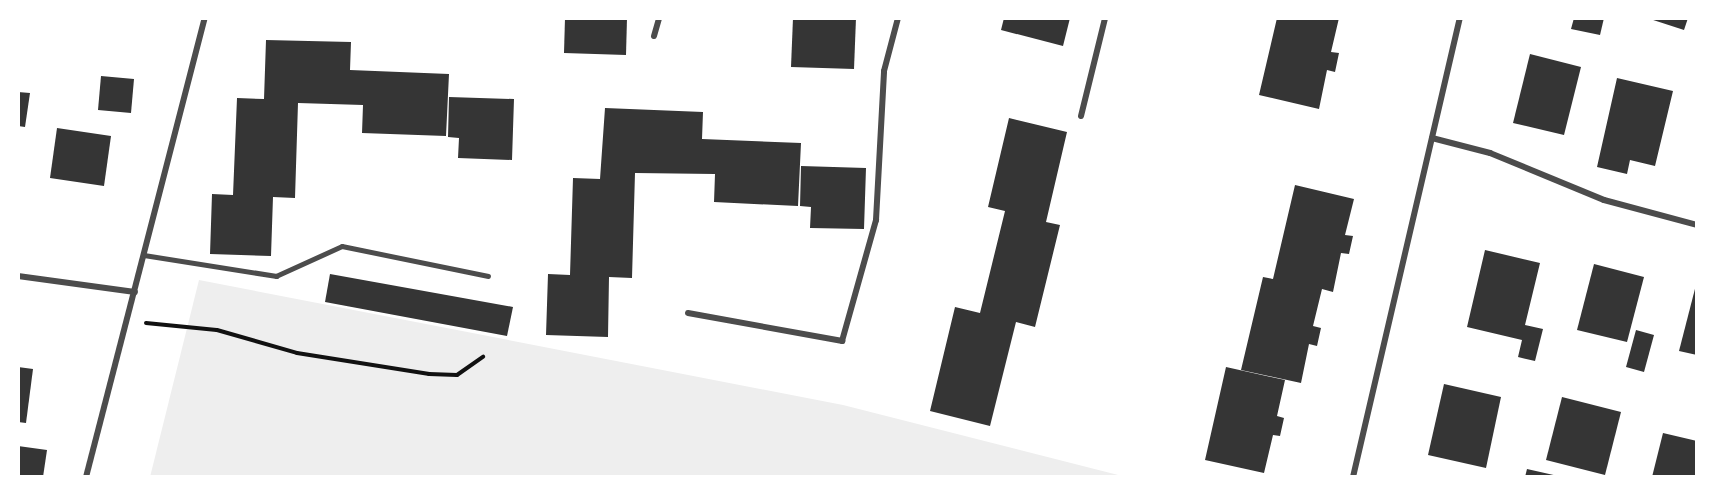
<!DOCTYPE html>
<style>
body{margin:0}
#map{position:relative;width:1715px;height:495px;overflow:hidden;background:#fff;font-family:"DejaVu Sans",sans-serif}
div>[style]{position:absolute}
.green>*{inset:0;background:#eee}
.building>*{inset:0;background:#353535}
.path>*{height:4px;margin:-2px;padding:0 2px;transform-origin:2px;border-radius:2px;background:#111}
.service>*{height:4.5px;margin:-2.25px;padding:0 2.25px;transform-origin:2.25px;border-radius:2.25px;background:#4c4c4c}
.minor>*{height:6px;margin:-3px;padding:0 3px;transform-origin:3px;border-radius:3px;background:#4c4c4c}
span{translate:-50% -50%;white-space:nowrap;text-align:center;line-height:1.15;-webkit-text-stroke:6px #fff;paint-order:stroke}
.frame{position:absolute;inset:0;border:20px solid #fff;pointer-events:none}
</style>
<div id="map">
<div class="green">
<i style="clip-path:polygon(199px 280px,843px 405px,1126px 477px,150px 477px)"></i>
</div>
<div class="building">
<i style="clip-path:polygon(565px 18px,627px 18px,626px 55px,564px 53px)"></i>
<i style="clip-path:polygon(793px 18px,856px 18px,854px 69px,791px 67px)"></i>
<i style="clip-path:polygon(1004px 18px,1070px 18px,1063px 46px,1001px 30px)"></i>
<i style="clip-path:polygon(1277px 18px,1339px 18px,1331px 52px,1339px 53px,1335px 72px,1327px 70px,1319px 109px,1259px 95px)"></i>
<i style="clip-path:polygon(1574px 18px,1604px 18px,1600px 35px,1571px 29px)"></i>
<i style="clip-path:polygon(1647px 18px,1688px 18px,1684px 30px)"></i>
<i style="clip-path:polygon(266px 40px,351px 42px,350px 70px,449px 74px,446px 136px,362px 133px,363px 105px,298px 103px,295px 198px,273px 197px,271px 256px,210px 254px,212px 194px,233px 195px,237px 98px,264px 99px)"></i>
<i style="clip-path:polygon(1530px 54px,1581px 67px,1564px 135px,1513px 123px)"></i>
<i style="clip-path:polygon(101px 76px,134px 79px,131px 113px,98px 110px)"></i>
<i style="clip-path:polygon(1617px 78px,1673px 91px,1655px 166px,1630px 160px,1627px 174px,1597px 167px)"></i>
<i style="clip-path:polygon(18px 92px,30px 93px,25px 127px,18px 126px)"></i>
<i style="clip-path:polygon(449px 97px,514px 99px,512px 160px,458px 158px,459px 138px,448px 137px)"></i>
<i style="clip-path:polygon(605px 108px,703px 112px,702px 139px,801px 143px,798px 206px,714px 202px,715px 174px,635px 173px,632px 278px,609px 277px,608px 337px,546px 335px,548px 274px,570px 275px,573px 178px,600px 179px)"></i>
<i style="clip-path:polygon(1009px 118px,1067px 132px,1046px 222px,1060px 225px,1035px 327px,1016px 322px,990px 426px,930px 411px,955px 307px,980px 313px,1005px 211px,988px 207px)"></i>
<i style="clip-path:polygon(57px 128px,111px 136px,104px 186px,50px 178px)"></i>
<i style="clip-path:polygon(801px 166px,866px 168px,864px 229px,810px 228px,811px 207px,800px 206px)"></i>
<i style="clip-path:polygon(1295px 185px,1354px 199px,1345px 235px,1353px 236px,1349px 254px,1341px 253px,1333px 292px,1322px 289px,1313px 326px,1321px 328px,1317px 346px,1309px 344px,1301px 383px,1241px 370px,1263px 277px,1273px 279px)"></i>
<i style="clip-path:polygon(1485px 250px,1540px 263px,1525px 325px,1543px 329px,1535px 361px,1518px 357px,1522px 340px,1467px 327px)"></i>
<i style="clip-path:polygon(1594px 264px,1644px 277px,1627px 342px,1577px 330px)"></i>
<i style="clip-path:polygon(330px 274px,513px 307px,507px 336px,325px 302px)"></i>
<i style="clip-path:polygon(1697px 281px,1697px 355px,1679px 351px)"></i>
<i style="clip-path:polygon(1636px 330px,1654px 335px,1644px 372px,1626px 367px)"></i>
<i style="clip-path:polygon(18px 367px,33px 369px,26px 423px,18px 422px)"></i>
<i style="clip-path:polygon(1226px 367px,1285px 380px,1277px 416px,1284px 418px,1280px 436px,1273px 435px,1264px 473px,1205px 460px)"></i>
<i style="clip-path:polygon(1444px 384px,1501px 397px,1486px 468px,1428px 455px)"></i>
<i style="clip-path:polygon(1562px 397px,1621px 412px,1605px 475px,1546px 460px)"></i>
<i style="clip-path:polygon(1663px 433px,1697px 441px,1697px 477px,1652px 477px)"></i>
<i style="clip-path:polygon(18px 446px,47px 450px,43px 477px,18px 477px)"></i>
<i style="clip-path:polygon(1527px 469px,1558px 476px,1558px 477px,1525px 477px)"></i>
</div>
<div class="path">
<i style="left:146px;top:323px;width:71px;rotate:5.6deg"></i>
<i style="left:217px;top:330px;width:83px;rotate:16deg"></i>
<i style="left:297px;top:353px;width:134px;rotate:9deg"></i>
<i style="left:429px;top:374px;width:28px;rotate:2deg"></i>
<i style="left:457px;top:375px;width:32px;rotate:-35deg"></i>
</div>
<div class="service">
<i style="left:144px;top:255px;width:134px;rotate:9deg"></i>
<i style="left:276px;top:276px;width:72px;rotate:-24.4deg"></i>
<i style="left:342px;top:246px;width:149px;rotate:11.6deg"></i>
</div>
<div class="minor">
<i style="left:654px;top:36px;width:19px;rotate:-74deg"></i>
<i style="left:1081px;top:116px;width:101px;rotate:-76.2deg"></i>
<i style="left:1432px;top:138px;width:60px;rotate:14.5deg"></i>
<i style="left:1490px;top:153px;width:123px;rotate:22.4deg"></i>
<i style="left:1604px;top:200px;width:96px;rotate:15deg"></i>
<i style="left:18px;top:276px;width:118px;rotate:7.8deg"></i>
<i style="left:688px;top:313px;width:157px;rotate:10.3deg"></i>
<i style="left:842px;top:341px;width:126px;rotate:-74.3deg"></i>
<i style="left:876px;top:220px;width:149px;rotate:-86.9deg"></i>
<i style="left:884px;top:71px;width:55px;rotate:-75.2deg"></i>
<i style="left:86px;top:477px;width:474px;rotate:-75.5deg"></i>
<i style="left:1353px;top:477px;width:471px;rotate:-76.9deg"></i>
</div>
<div class="frame"></div>
</div>
